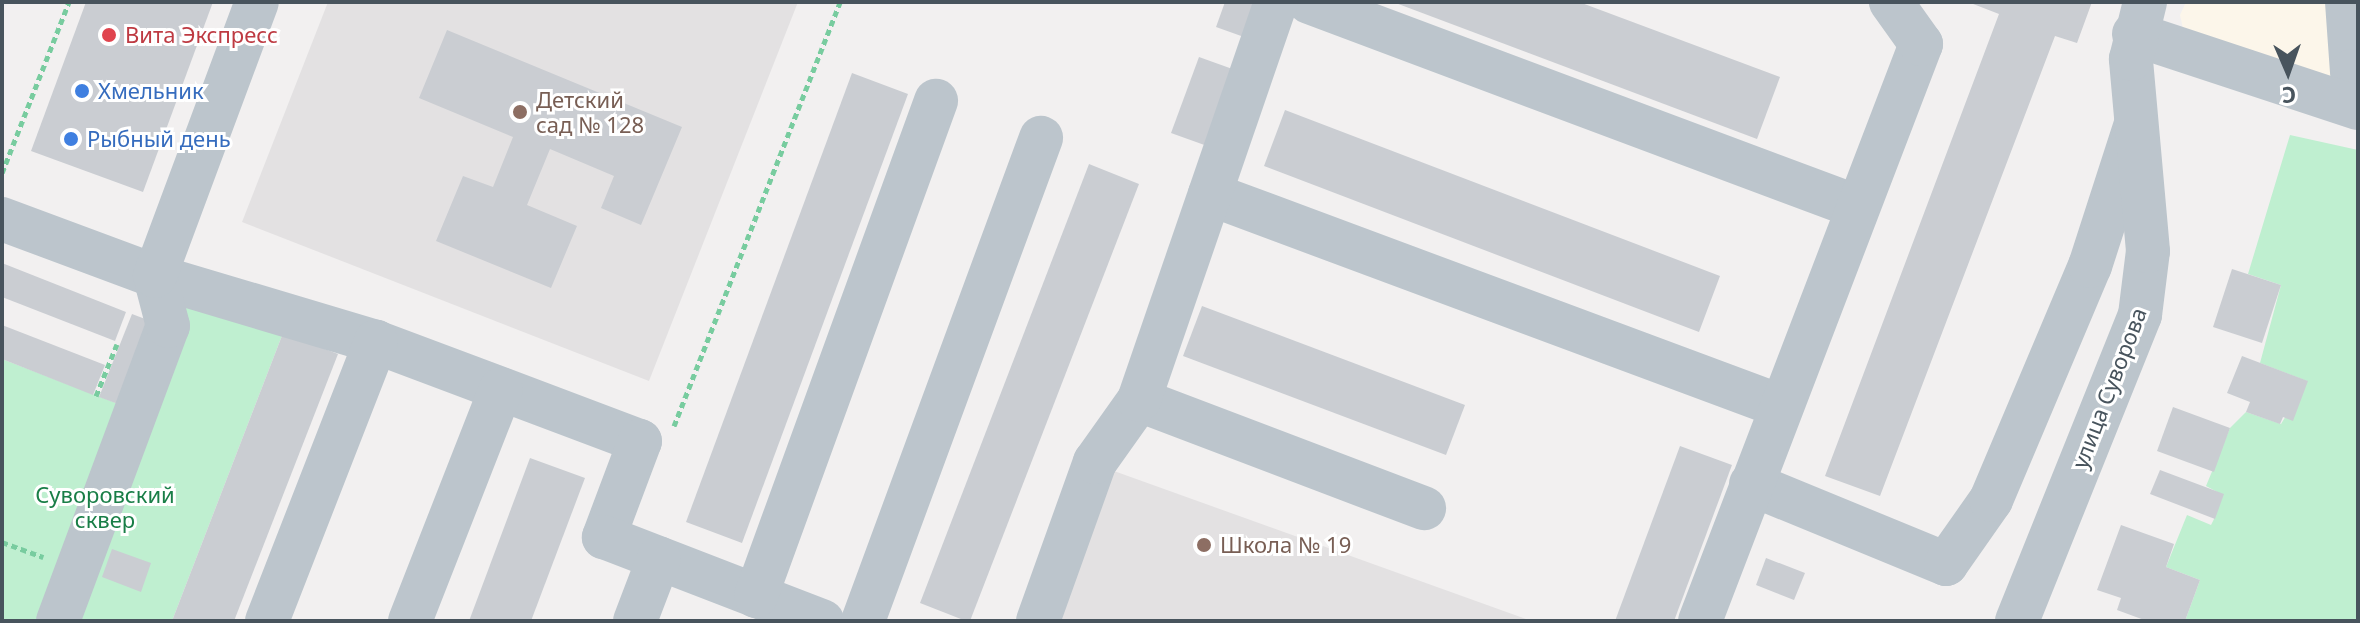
<!DOCTYPE html>
<meta charset="utf-8">
<style>
body{margin:0}
#map{position:relative;width:2360px;height:623px;overflow:hidden;background:#f2f0f0;font-family:"Noto Sans",sans-serif}
div>[style]{position:absolute}
.commercial>*{inset:0;background:#fcf6ea}
.education>*{inset:0;background:#e3e1e2}
.green>*{inset:0;background:#bfefd0}
.building>*{inset:0;background:#cacdd2}
.path>*{height:5px;margin-top:-2.5px;transform-origin:0;background:repeating-linear-gradient(90deg,#78cc9f 0 6px,transparent 0 10px)}
.minor>*{height:44px;margin:-22px;padding:0 22px;transform-origin:22px;border-radius:22px;background:#bcc5cc}
.dots>*{width:22px;height:22px;translate:-50% -50%;box-sizing:border-box;border:4px solid #fff;border-radius:50%}
span{translate:-50% -50%;white-space:nowrap;text-align:center;line-height:1.15;-webkit-text-stroke:6px #fff;paint-order:stroke}
.health-label{font-size:22px;color:#be3a42}
.left{translate:0 -50%;text-align:left}
.shop-label{font-size:22px;color:#366cbe}
.education-label{font-size:22px;color:#785e54}
.street-label{font-size:22px;color:#48545d}
.park-label{font-size:22px;color:#197e47}
.frame{position:absolute;inset:0;border:4px solid #48545d;pointer-events:none}
.north{position:absolute;left:2248px;top:32px;width:80px;height:80px;-webkit-text-stroke:6px #fff;paint-order:stroke;rotate:178deg;font-size:22px;font-weight:700;line-height:32px;text-align:center;color:#48545d}
.north::after{content:'';display:block;margin:auto;width:28px;height:36px;background:#48545d;clip-path:polygon(50% 0,100% 100%,50% 72%,0 100%)}
</style>
<div id="map">
<div class="commercial">
<i style="clip-path:polygon(2186px 2px,2331px 2px,2335px 81px,2184px 33px,2180px 15px)"></i>
</div>
<div class="education">
<i style="clip-path:polygon(328px 2px,798px 2px,649px 381px,242px 222px)"></i>
<i style="clip-path:polygon(1114px 471px,1526px 619px,1060px 621px)"></i>
</div>
<div class="green">
<i style="clip-path:polygon(2290px 135px,2358px 150px,2358px 621px,2185px 621px,2200px 580px,2166px 567px,2187px 515px,2211px 525px,2214px 519px,2223px 495px,2206px 486px,2230px 428px,2246px 412px,2281px 424px,2307px 381px,2260px 363px,2281px 285px,2248px 274px)"></i>
<i style="clip-path:polygon(162px 286px,283px 333px,172px 621px,2px 621px,2px 359px,116px 403px)"></i>
</div>
<div class="building">
<i style="clip-path:polygon(86px 2px,213px 2px,143px 192px,31px 151px)"></i>
<i style="clip-path:polygon(1225px 2px,1257px 2px,1244px 37px,1216px 27px)"></i>
<i style="clip-path:polygon(1393px 2px,1579px 2px,1780px 77px,1757px 139px)"></i>
<i style="clip-path:polygon(1968px 2px,2092px 2px,2077px 43px,2055px 36px,1880px 496px,1825px 476px,1999px 14px)"></i>
<i style="clip-path:polygon(447px 30px,682px 127px,641px 225px,601px 208px,614px 176px,550px 149px,527px 205px,577px 226px,551px 288px,436px 241px,463px 176px,493px 187px,513px 137px,419px 98px)"></i>
<i style="clip-path:polygon(1199px 57px,1238px 71px,1210px 147px,1171px 133px)"></i>
<i style="clip-path:polygon(852px 73px,908px 94px,742px 543px,686px 522px)"></i>
<i style="clip-path:polygon(1285px 110px,1720px 276px,1699px 332px,1264px 166px)"></i>
<i style="clip-path:polygon(1089px 164px,1139px 184px,970px 621px,966px 621px,920px 603px)"></i>
<i style="clip-path:polygon(2px 263px,126px 312px,115px 341px,2px 297px)"></i>
<i style="clip-path:polygon(2232px 269px,2281px 285px,2262px 343px,2213px 327px)"></i>
<i style="clip-path:polygon(1202px 306px,1465px 405px,1446px 455px,1183px 356px)"></i>
<i style="clip-path:polygon(132px 314px,161px 325px,129px 408px,99px 397px)"></i>
<i style="clip-path:polygon(2px 325px,105px 365px,93px 395px,2px 359px)"></i>
<i style="clip-path:polygon(283px 333px,338px 354px,234px 621px,172px 621px)"></i>
<i style="clip-path:polygon(2242px 356px,2308px 381px,2293px 421px,2283px 417px,2280px 424px,2246px 412px,2250px 402px,2227px 393px)"></i>
<i style="clip-path:polygon(2173px 407px,2230px 428px,2214px 472px,2157px 451px)"></i>
<i style="clip-path:polygon(1680px 446px,1732px 465px,1674px 621px,1615px 621px)"></i>
<i style="clip-path:polygon(530px 458px,585px 478px,531px 621px,469px 621px)"></i>
<i style="clip-path:polygon(2160px 470px,2224px 494px,2215px 519px,2150px 494px)"></i>
<i style="clip-path:polygon(2121px 525px,2174px 544px,2166px 567px,2200px 580px,2185px 621px,2147px 621px,2117px 610px,2121px 598px,2097px 590px)"></i>
<i style="clip-path:polygon(112px 549px,151px 563px,141px 592px,102px 577px)"></i>
<i style="clip-path:polygon(1766px 558px,1805px 573px,1794px 600px,1756px 585px)"></i>
</div>
<div class="path">
<i style="left:2px;top:173px;width:184px;rotate:-68.6deg"></i>
<i style="left:96px;top:396px;width:56px;rotate:-68deg"></i>
<i style="left:674px;top:426px;width:455px;rotate:-68.6deg"></i>
<i style="left:2px;top:542px;width:44px;rotate:20.1deg"></i>
</div>
<div class="minor">
<i style="left:1309px;top:2px;width:585px;rotate:20.51deg"></i>
<i style="left:2347px;top:2px;width:69px;rotate:85.9deg"></i>
<i style="left:2352px;top:71px;width:16px;rotate:68deg"></i>
<i style="left:2134px;top:34px;width:236px;rotate:18.3deg"></i>
<i style="left:1210px;top:194px;width:608px;rotate:20.4deg"></i>
<i style="left:2px;top:219px;width:163px;rotate:20.4deg"></i>
<i style="left:155px;top:276px;width:231px;rotate:16.6deg"></i>
<i style="left:376px;top:342px;width:282px;rotate:20.6deg"></i>
<i style="left:640px;top:441px;width:103px;rotate:110.6deg"></i>
<i style="left:604px;top:537px;width:234px;rotate:21.1deg"></i>
<i style="left:1139px;top:400px;width:305px;rotate:20.8deg"></i>
<i style="left:1751px;top:484px;width:211px;rotate:22.3deg"></i>
<i style="left:1946px;top:564px;width:78px;rotate:-54.9deg"></i>
<i style="left:1991px;top:500px;width:254px;rotate:-67.1deg"></i>
<i style="left:2090px;top:266px;width:149px;rotate:-72.1deg"></i>
<i style="left:756px;top:596px;width:527px;rotate:-70.02deg"></i>
<i style="left:58px;top:621px;width:315px;rotate:-69.6deg"></i>
<i style="left:168px;top:326px;width:52px;rotate:-104.6deg"></i>
<i style="left:155px;top:276px;width:292px;rotate:-69.6deg"></i>
<i style="left:267px;top:621px;width:300px;rotate:-68.7deg"></i>
<i style="left:410px;top:621px;width:249px;rotate:-68.6deg"></i>
<i style="left:635px;top:621px;width:67px;rotate:-69.1deg"></i>
<i style="left:863px;top:621px;width:515px;rotate:-69.77deg"></i>
<i style="left:1038px;top:621px;width:169px;rotate:-70.3deg"></i>
<i style="left:1095px;top:462px;width:76px;rotate:-54.6deg"></i>
<i style="left:1139px;top:400px;width:421px;rotate:-71deg"></i>
<i style="left:1700px;top:621px;width:618px;rotate:-69.04deg"></i>
<i style="left:1921px;top:44px;width:52px;rotate:-125.5deg"></i>
<i style="left:2017px;top:621px;width:330px;rotate:-68.1deg"></i>
<i style="left:2140px;top:315px;width:64px;rotate:-82.9deg"></i>
<i style="left:2148px;top:251px;width:193px;rotate:-95.1deg"></i>
<i style="left:2131px;top:59px;width:59px;rotate:-76.2deg"></i>
</div>
<div class="dots">
<i style="left:109px;top:35px;background:#e0444e"></i>
<i style="left:82px;top:91px;background:#3f7fe0"></i>
<i style="left:520px;top:112px;background:#8d6e63"></i>
<i style="left:71px;top:139px;background:#3f7fe0"></i>
<i style="left:1204px;top:545px;background:#8d6e63"></i>
</div>
<div class="health-label">
<span class="left" style="left:125px;top:35px">Вита Экспресс</span>
</div>
<div class="shop-label">
<span class="left" style="left:98px;top:91px">Хмельник</span>
<span class="left" style="left:87px;top:139px">Рыбный день</span>
</div>
<div class="education-label">
<span class="left" style="left:536px;top:112px">Детский<br>сад № 128</span>
<span class="left" style="left:1220px;top:545px">Школа № 19</span>
</div>
<div class="street-label">
<span style="left:2109px;top:388px;rotate:-69deg">улица Суворова</span>
</div>
<div class="park-label">
<span style="left:105px;top:507px">Суворовский<br>сквер</span>
</div>
<div class="frame"></div>
<div class="north">С</div>
</div>
